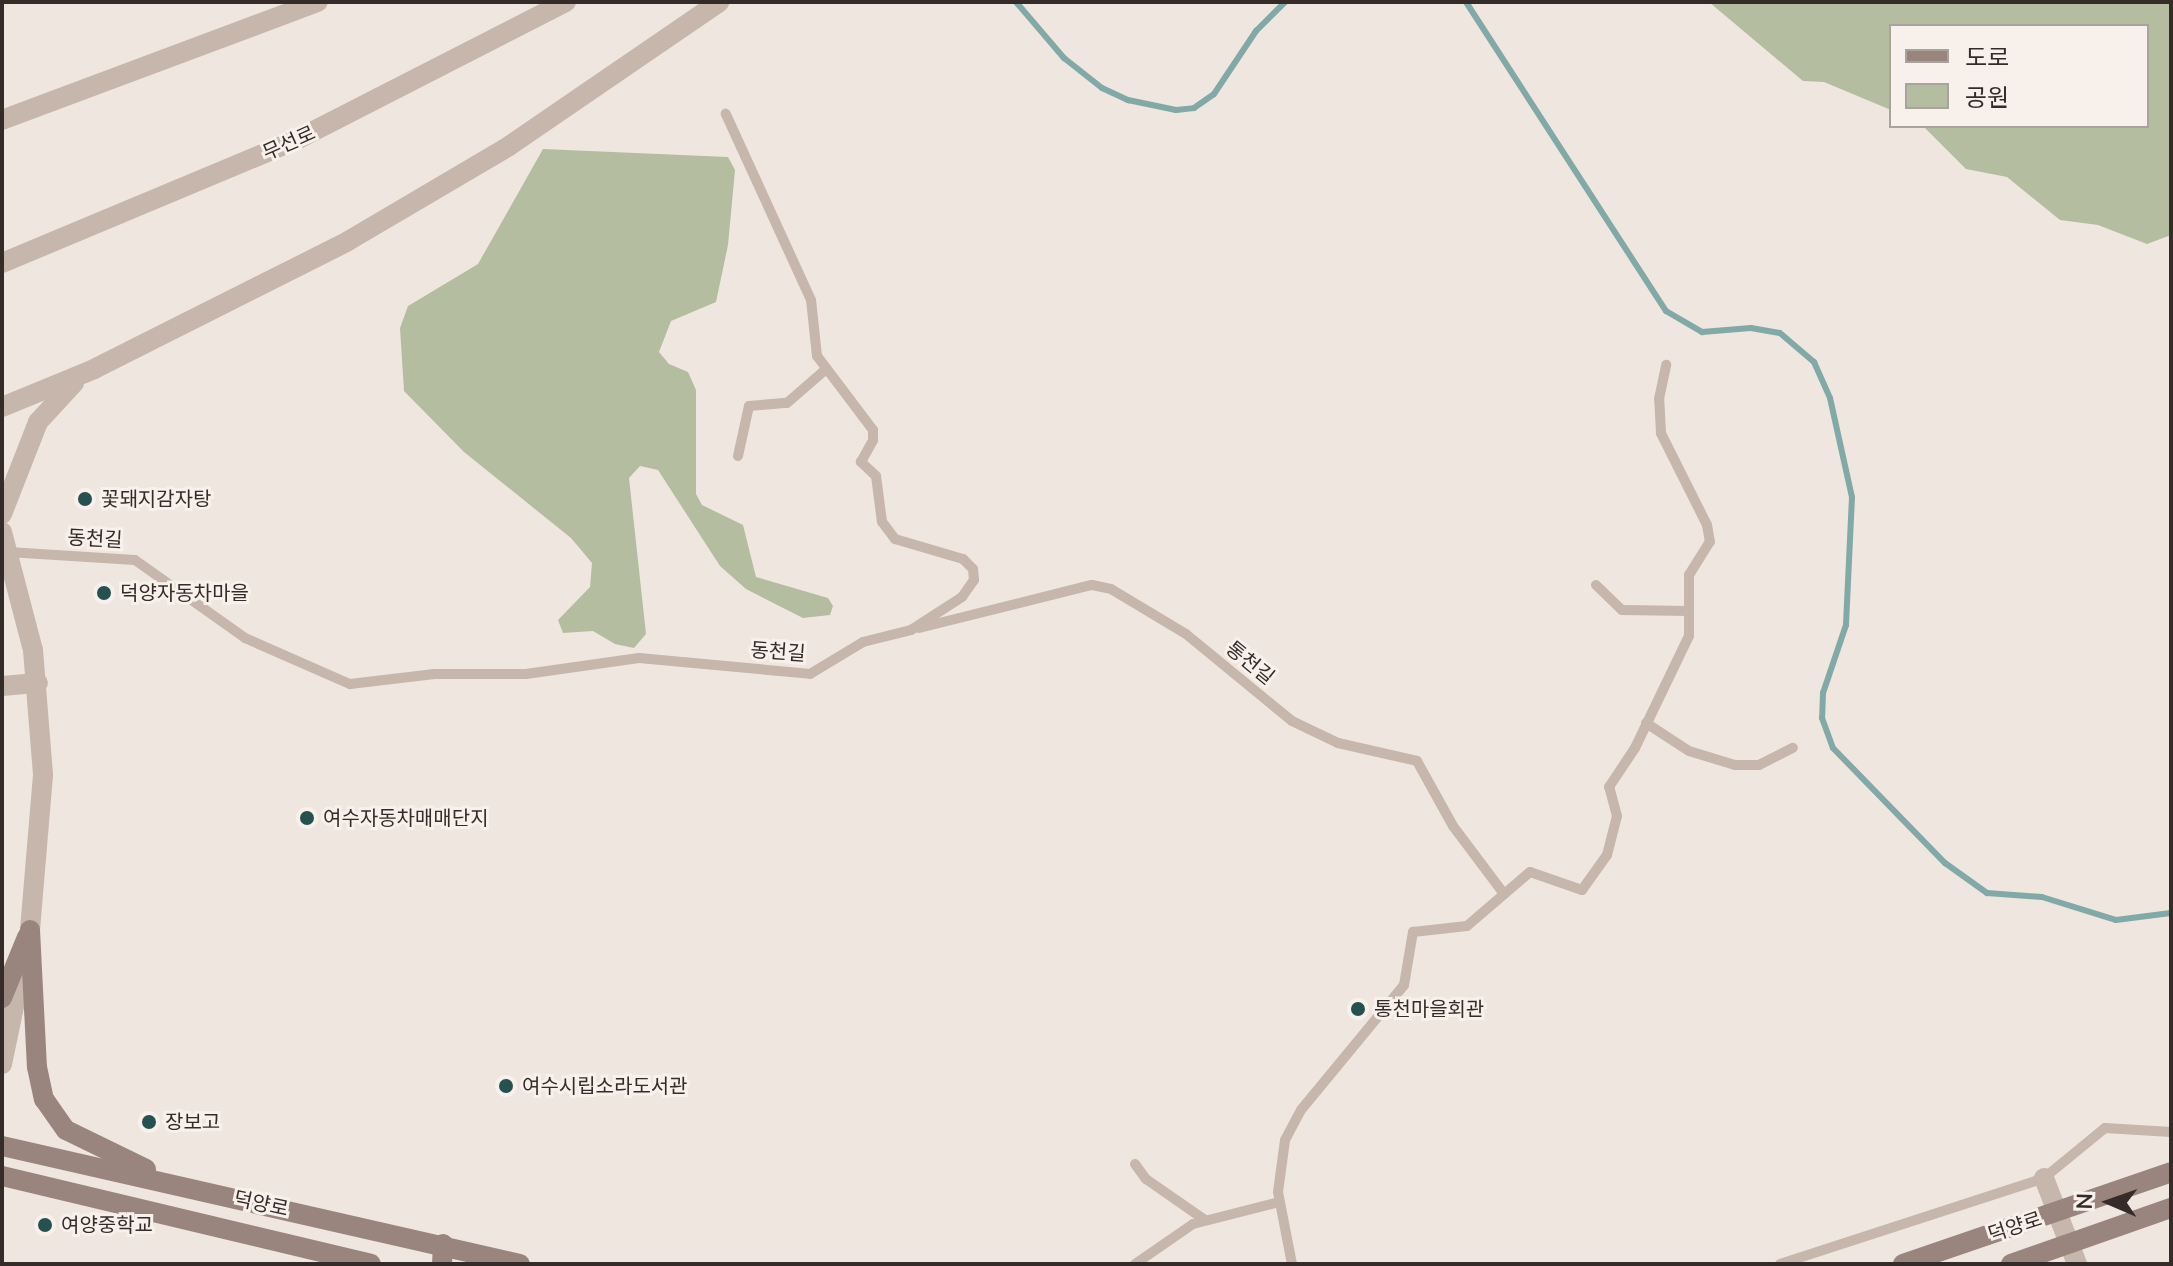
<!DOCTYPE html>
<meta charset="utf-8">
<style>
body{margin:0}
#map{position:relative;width:2173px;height:1266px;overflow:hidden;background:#efe6df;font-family:"Nunito Sans","Noto Sans KR",sans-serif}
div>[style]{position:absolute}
.green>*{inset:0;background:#b5bda0}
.stream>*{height:6px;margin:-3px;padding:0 3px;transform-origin:3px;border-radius:3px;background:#81a9a7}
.service>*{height:10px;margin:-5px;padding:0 5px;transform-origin:5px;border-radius:5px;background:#c6b6ac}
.minor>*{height:20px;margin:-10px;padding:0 10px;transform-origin:10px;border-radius:10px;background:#c6b6ac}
.tertiary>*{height:20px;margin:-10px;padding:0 10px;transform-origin:10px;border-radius:10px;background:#c6b6ac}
.secondary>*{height:20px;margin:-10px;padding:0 10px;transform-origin:10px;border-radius:10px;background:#99857d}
.dots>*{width:22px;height:22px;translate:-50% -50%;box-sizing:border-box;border:4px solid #f8f0ea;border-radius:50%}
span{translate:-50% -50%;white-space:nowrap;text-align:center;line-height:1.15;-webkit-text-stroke:6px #f8f0ea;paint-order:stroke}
.street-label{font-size:20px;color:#352c2a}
.poi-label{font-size:20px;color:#352c2a}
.left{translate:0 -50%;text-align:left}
.frame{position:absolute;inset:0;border:4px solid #352c2a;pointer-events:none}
.legend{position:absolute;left:1889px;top:24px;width:260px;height:104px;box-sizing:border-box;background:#f8f0ea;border:2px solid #aaa29d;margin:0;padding:10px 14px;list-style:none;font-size:24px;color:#352c2a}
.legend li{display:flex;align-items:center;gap:16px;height:40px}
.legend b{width:40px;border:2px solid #aaa29d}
.north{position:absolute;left:2069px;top:1162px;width:80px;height:80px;-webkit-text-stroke:6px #f8f0ea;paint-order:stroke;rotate:272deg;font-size:22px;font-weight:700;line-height:32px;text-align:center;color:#352c2a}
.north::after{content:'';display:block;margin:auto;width:28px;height:36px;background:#352c2a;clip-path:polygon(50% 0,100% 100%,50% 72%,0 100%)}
</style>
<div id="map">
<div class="green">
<i style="clip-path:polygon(1709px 2px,2171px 2px,2171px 235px,2147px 244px,2098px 225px,2060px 220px,2007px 177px,1966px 169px,1923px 126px,2147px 126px,2147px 26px,1891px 26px,1891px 110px,1824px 82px,1803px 81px)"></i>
<i style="clip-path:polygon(543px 149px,728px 157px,735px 170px,728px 245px,716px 302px,671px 321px,659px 352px,669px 364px,688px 372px,696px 390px,696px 494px,702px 505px,743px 525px,756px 577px,828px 598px,833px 606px,830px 615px,803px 618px,746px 589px,720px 566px,658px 470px,640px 466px,629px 478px,646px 634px,634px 648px,615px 644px,593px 631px,563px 633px,558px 620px,590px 587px,592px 563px,571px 538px,464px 452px,404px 391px,400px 328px,408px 306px,478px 264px)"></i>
</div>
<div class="stream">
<i style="left:1016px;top:2px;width:74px;rotate:49.4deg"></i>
<i style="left:1064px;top:58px;width:48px;rotate:38.3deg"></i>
<i style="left:1102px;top:88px;width:29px;rotate:25deg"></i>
<i style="left:1128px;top:100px;width:49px;rotate:11.8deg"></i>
<i style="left:1176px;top:110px;width:18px;rotate:-6deg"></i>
<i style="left:1194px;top:108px;width:24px;rotate:-35deg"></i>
<i style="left:1214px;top:94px;width:76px;rotate:-56.3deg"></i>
<i style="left:1256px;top:31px;width:41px;rotate:-45deg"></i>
<i style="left:1466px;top:2px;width:368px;rotate:57.1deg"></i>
<i style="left:1666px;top:311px;width:42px;rotate:30.3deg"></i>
<i style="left:1702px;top:332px;width:49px;rotate:-4.7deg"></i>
<i style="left:1751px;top:328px;width:29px;rotate:10deg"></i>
<i style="left:1780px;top:333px;width:45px;rotate:40.5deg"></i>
<i style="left:1814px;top:362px;width:39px;rotate:66deg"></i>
<i style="left:1830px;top:398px;width:101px;rotate:77.5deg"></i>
<i style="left:1852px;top:497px;width:128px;rotate:92.7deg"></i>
<i style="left:1846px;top:625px;width:72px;rotate:108.7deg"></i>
<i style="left:1823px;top:693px;width:25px;rotate:92deg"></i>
<i style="left:1822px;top:718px;width:32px;rotate:70deg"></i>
<i style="left:1833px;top:748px;width:161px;rotate:45.8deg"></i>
<i style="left:1945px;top:863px;width:52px;rotate:35.5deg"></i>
<i style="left:1987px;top:893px;width:55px;rotate:4.2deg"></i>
<i style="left:2042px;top:897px;width:77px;rotate:17.3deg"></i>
<i style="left:2116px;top:920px;width:55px;rotate:-7.3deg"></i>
</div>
<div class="service">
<i style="left:738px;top:456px;width:51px;rotate:-77.6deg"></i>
<i style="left:749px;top:406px;width:38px;rotate:-5deg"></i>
<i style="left:787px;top:403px;width:50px;rotate:-41deg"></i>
<i style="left:8px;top:552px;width:127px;rotate:3.6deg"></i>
<i style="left:135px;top:560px;width:135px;rotate:35.3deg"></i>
<i style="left:245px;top:638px;width:115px;rotate:23.7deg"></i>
<i style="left:350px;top:684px;width:85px;rotate:-6.8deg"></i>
<i style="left:434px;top:674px;width:92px"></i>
<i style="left:526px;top:674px;width:114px;rotate:-8.1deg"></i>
<i style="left:639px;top:658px;width:172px;rotate:5.3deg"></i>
<i style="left:810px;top:674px;width:62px;rotate:-31.1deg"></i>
<i style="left:863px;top:642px;width:49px;rotate:-14deg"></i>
<i style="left:911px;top:630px;width:61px;rotate:-32.9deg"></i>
<i style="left:962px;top:597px;width:21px;rotate:-55deg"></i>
<i style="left:974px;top:580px;width:11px;rotate:-95deg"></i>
<i style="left:973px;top:569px;width:14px;rotate:-135deg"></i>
<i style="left:963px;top:559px;width:71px;rotate:-163.6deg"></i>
<i style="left:895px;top:539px;width:21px;rotate:-127deg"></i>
<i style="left:882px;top:522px;width:46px;rotate:-97.4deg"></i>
<i style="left:876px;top:476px;width:21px;rotate:-137deg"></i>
<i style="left:861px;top:462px;width:25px;rotate:-61deg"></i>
<i style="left:873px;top:440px;width:10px;rotate:-90deg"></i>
<i style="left:873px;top:430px;width:93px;rotate:-127.1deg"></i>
<i style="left:817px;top:356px;width:56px;rotate:-96.1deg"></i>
<i style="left:811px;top:300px;width:205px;rotate:-114.6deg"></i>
<i style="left:1596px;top:585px;width:36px;rotate:44deg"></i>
<i style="left:1622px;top:610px;width:67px;rotate:0.9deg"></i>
<i style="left:919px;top:628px;width:178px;rotate:-14deg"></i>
<i style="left:1092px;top:585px;width:19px;rotate:12deg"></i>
<i style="left:1111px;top:589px;width:87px;rotate:31deg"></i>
<i style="left:1186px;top:634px;width:137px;rotate:39.4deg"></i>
<i style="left:1292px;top:721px;width:51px;rotate:25.6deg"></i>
<i style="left:1338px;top:743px;width:81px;rotate:12.8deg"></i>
<i style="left:1417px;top:761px;width:74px;rotate:61deg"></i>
<i style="left:1453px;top:826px;width:85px;rotate:53.1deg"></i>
<i style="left:1646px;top:723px;width:51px;rotate:33.1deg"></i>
<i style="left:1689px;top:751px;width:48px;rotate:16.9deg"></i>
<i style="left:1735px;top:765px;width:24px"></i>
<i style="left:1759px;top:765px;width:38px;rotate:-27deg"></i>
<i style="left:1135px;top:1164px;width:19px;rotate:54deg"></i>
<i style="left:1146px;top:1179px;width:72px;rotate:34.8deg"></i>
<i style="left:1135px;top:1264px;width:70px;rotate:-34.6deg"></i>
<i style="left:1193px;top:1224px;width:89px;rotate:-14.3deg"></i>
<i style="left:1292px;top:1264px;width:73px;rotate:-101deg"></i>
<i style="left:1278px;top:1192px;width:52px;rotate:-82.3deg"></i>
<i style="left:1285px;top:1140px;width:34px;rotate:-62deg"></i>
<i style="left:1301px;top:1110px;width:162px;rotate:-50.5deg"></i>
<i style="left:1404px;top:985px;width:54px;rotate:-80.4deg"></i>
<i style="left:1413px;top:932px;width:54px;rotate:-6.3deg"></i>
<i style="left:1467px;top:926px;width:83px;rotate:-40.6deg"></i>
<i style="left:1530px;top:872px;width:55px;rotate:19.1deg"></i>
<i style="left:1582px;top:890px;width:43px;rotate:-54.5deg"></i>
<i style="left:1607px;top:855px;width:40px;rotate:-75.6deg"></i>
<i style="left:1617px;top:816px;width:30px;rotate:-105deg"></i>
<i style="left:1609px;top:787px;width:47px;rotate:-56.3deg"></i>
<i style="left:1635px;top:748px;width:124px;rotate:-64.3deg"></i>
<i style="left:1689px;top:636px;width:61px;rotate:-90deg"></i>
<i style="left:1689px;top:575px;width:39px;rotate:-58deg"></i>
<i style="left:1710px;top:542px;width:17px;rotate:-100deg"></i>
<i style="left:1707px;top:525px;width:103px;rotate:-116.6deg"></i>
<i style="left:1661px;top:433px;width:34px;rotate:-93deg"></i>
<i style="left:1659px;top:399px;width:35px;rotate:-78deg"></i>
<i style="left:1780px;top:1264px;width:278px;rotate:-18deg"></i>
<i style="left:2044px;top:1178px;width:79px;rotate:-39.3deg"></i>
<i style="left:2105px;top:1128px;width:66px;rotate:3.5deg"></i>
</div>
<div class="minor">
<i style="left:2px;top:686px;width:36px;rotate:-5deg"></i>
<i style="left:2044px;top:1178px;width:92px;rotate:69deg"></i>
</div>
<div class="tertiary">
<i style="left:2px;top:120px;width:337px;rotate:-20.5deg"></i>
<i style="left:2px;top:263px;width:321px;rotate:-22.7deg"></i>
<i style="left:298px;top:139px;width:301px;rotate:-27.1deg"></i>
<i style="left:2px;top:407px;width:100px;rotate:-22.4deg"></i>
<i style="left:94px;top:369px;width:284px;rotate:-26.7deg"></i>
<i style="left:348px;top:241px;width:187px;rotate:-30.5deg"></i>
<i style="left:509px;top:146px;width:255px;rotate:-34.4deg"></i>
<i style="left:2px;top:514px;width:99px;rotate:-68.6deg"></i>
<i style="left:38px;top:422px;width:53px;rotate:-47.3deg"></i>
<i style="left:2px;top:532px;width:122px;rotate:75.3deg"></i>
<i style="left:33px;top:650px;width:125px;rotate:85.4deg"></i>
<i style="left:43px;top:775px;width:156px;rotate:94.8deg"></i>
<i style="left:30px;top:930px;width:137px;rotate:101.8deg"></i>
</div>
<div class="secondary">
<i style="left:30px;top:930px;width:137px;rotate:87.1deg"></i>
<i style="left:37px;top:1067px;width:33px;rotate:78deg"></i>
<i style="left:44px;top:1099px;width:38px;rotate:55deg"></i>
<i style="left:66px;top:1130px;width:89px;rotate:26deg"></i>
<i style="left:2px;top:998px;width:66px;rotate:-67.7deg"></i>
<i style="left:2px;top:1146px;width:531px;rotate:12.83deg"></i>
<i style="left:2px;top:1176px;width:379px;rotate:13.4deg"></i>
<i style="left:442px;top:1264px;width:20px;rotate:-87deg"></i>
<i style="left:1903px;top:1264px;width:283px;rotate:-18.9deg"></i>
<i style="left:2011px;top:1264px;width:170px;rotate:-19.3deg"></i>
</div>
<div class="dots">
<i style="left:85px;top:499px;background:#255151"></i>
<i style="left:104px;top:593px;background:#255151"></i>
<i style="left:307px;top:818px;background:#255151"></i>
<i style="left:1358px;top:1009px;background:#255151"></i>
<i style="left:506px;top:1086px;background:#255151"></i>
<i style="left:149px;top:1122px;background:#255151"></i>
<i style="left:45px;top:1225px;background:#255151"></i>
</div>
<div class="street-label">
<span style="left:289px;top:143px;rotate:-24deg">무선로</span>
<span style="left:95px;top:539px;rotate:3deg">동천길</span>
<span style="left:778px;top:652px;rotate:4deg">동천길</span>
<span style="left:1250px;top:663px;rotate:39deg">통천길</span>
<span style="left:261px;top:1204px;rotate:12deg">덕양로</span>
<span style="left:2015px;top:1227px;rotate:-18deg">덕양로</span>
</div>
<div class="poi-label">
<span class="left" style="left:101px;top:499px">꽃돼지감자탕</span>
<span class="left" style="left:120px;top:593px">덕양자동차마을</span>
<span class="left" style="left:323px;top:818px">여수자동차매매단지</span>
<span class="left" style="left:1374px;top:1009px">통천마을회관</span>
<span class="left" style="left:522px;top:1086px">여수시립소라도서관</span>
<span class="left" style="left:165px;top:1122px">장보고</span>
<span class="left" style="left:61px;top:1225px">여양중학교</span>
</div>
<div class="frame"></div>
<ul class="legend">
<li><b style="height:10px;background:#99857d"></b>도로</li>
<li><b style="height:22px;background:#b5bda0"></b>공원</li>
</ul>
<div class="north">N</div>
</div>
